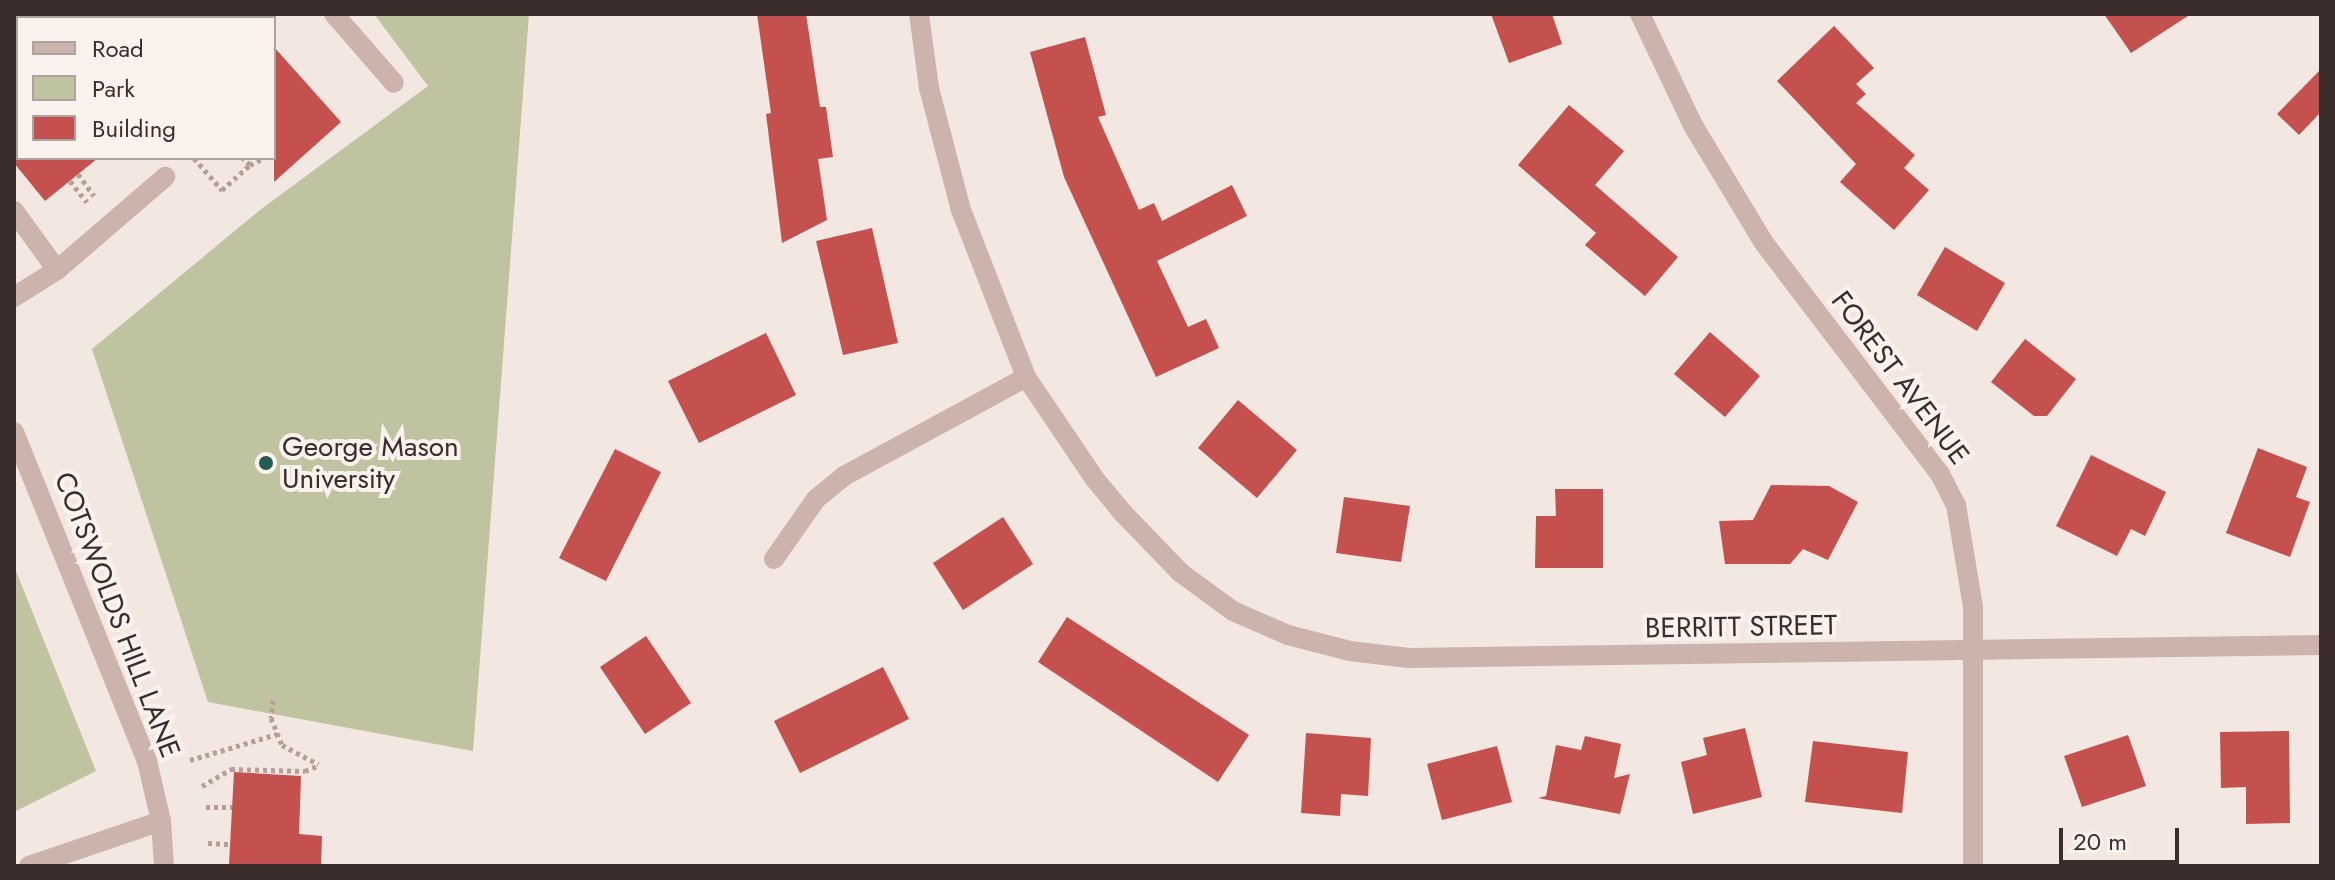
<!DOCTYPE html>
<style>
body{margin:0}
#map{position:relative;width:2335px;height:880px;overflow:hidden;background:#f3e7e1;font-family:Jost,sans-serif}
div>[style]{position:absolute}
.green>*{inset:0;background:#bfc3a0}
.building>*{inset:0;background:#c5514e}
.path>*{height:5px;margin-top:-2.5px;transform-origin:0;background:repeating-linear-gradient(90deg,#b89e96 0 4px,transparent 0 8px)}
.minor>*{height:20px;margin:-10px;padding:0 10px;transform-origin:10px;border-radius:10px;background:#ccb4ac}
.dots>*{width:22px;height:22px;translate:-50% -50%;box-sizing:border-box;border:4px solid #fbf2ee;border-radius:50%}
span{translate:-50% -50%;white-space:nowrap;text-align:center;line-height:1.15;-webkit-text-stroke:8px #fbf2ee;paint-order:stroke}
.street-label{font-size:28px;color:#3a2d2b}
.poi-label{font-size:28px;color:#3a2d2b}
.left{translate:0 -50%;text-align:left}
.frame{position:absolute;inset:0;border:16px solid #3a2d2b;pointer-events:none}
.legend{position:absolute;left:16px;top:16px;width:260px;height:144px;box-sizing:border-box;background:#fbf2ee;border:2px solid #aea3a0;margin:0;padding:10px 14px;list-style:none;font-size:24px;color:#3a2d2b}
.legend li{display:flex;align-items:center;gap:16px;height:40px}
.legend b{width:40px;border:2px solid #aea3a0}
.scale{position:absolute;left:2059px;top:828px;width:120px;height:36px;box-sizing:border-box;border:4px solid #3a2d2b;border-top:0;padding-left:10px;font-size:24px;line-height:28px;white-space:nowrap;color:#3a2d2b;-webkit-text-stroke:6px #fbf2ee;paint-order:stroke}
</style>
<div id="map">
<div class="green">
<i style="clip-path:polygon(374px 14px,529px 14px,473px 751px,208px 702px,92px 349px,260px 210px,428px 86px)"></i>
<i style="clip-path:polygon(14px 566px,96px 771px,14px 812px)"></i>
</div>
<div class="building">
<i style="clip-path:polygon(757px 14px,806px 14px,820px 107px,826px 107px,833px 157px,818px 159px,827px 220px,782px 243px,766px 114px,771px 113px)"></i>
<i style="clip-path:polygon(1491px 14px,1552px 14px,1562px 44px,1509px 63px)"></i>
<i style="clip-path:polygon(2104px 14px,2191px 14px,2131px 53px)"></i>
<i style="clip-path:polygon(1834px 26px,1874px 68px,1856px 84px,1866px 94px,1856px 103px,1915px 155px,1904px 168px,1929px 190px,1894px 230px,1840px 182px,1856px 164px,1777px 81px)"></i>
<i style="clip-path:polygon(1085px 37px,1106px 115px,1098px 117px,1139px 210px,1154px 203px,1162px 221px,1232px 185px,1247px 216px,1157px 261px,1188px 327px,1206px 319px,1219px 348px,1156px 377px,1064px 177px,1030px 52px)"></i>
<i style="clip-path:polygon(274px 47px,341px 122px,274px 182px)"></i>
<i style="clip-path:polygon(2321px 69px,2321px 112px,2299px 135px,2277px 114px)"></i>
<i style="clip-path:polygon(1569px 105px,1624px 151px,1595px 185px,1678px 257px,1645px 296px,1585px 245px,1596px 233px,1518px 165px)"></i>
<i style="clip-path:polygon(14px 158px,98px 158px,45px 201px,14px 163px)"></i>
<i style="clip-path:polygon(872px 228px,898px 343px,843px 355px,816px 241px)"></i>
<i style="clip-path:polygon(1945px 247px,2005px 283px,1977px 331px,1917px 295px)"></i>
<i style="clip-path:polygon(1710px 332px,1760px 376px,1725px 417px,1674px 374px)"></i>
<i style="clip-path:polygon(766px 333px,796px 395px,699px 443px,668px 381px)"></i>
<i style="clip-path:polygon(2025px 339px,2076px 379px,2047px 416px,2034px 416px,1991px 382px)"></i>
<i style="clip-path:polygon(1238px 400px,1297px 450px,1257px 498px,1198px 448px)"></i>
<i style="clip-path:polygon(2258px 448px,2307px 467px,2296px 497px,2310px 502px,2290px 557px,2226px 533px)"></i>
<i style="clip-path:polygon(615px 449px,661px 472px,606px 581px,559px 558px)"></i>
<i style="clip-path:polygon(2091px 455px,2166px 492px,2145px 536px,2131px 529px,2117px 556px,2056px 526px)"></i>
<i style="clip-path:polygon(1771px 485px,1829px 486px,1858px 502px,1828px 560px,1803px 549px,1790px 564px,1725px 564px,1719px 521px,1753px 520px)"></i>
<i style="clip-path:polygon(1555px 489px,1603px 489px,1603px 568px,1535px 568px,1536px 516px,1556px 516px)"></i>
<i style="clip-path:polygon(1344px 497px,1410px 506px,1401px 562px,1336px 553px)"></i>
<i style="clip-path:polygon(1003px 517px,1033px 564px,963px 610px,933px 563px)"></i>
<i style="clip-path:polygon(1067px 617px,1249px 735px,1218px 782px,1038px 662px)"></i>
<i style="clip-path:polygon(646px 636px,691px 703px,645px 734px,600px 667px)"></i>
<i style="clip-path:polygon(883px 667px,909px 719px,800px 773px,774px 721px)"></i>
<i style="clip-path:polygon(1745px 728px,1762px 797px,1693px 814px,1681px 762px,1707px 755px,1703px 738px)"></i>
<i style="clip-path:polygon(2289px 731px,2290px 823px,2246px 824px,2246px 787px,2221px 788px,2220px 732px)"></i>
<i style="clip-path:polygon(1306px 733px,1371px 738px,1368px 796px,1341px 794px,1340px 816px,1301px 813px)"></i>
<i style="clip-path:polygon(2128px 735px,2146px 786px,2082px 807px,2064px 756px)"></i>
<i style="clip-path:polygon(1585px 736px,1621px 744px,1614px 778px,1630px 774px,1620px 814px,1538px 798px,1546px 796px,1556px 745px,1581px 750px)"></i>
<i style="clip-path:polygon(1813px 741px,1908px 752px,1902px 813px,1805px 802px)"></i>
<i style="clip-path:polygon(1497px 746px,1512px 802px,1442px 820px,1427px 764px)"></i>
<i style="clip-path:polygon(234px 772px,301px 776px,299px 834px,322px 836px,321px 866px,229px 864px)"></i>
</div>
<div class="path">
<i style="left:194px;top:158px;width:43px;rotate:48.8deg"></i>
<i style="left:222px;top:190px;width:38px;rotate:-42deg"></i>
<i style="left:250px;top:165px;width:10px;rotate:-135deg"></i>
<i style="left:250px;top:165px;width:16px;rotate:-27deg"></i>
<i style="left:78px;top:174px;width:27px;rotate:54deg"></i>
<i style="left:70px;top:181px;width:27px;rotate:51deg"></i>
<i style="left:273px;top:700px;width:18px;rotate:96deg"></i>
<i style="left:271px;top:718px;width:29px;rotate:68deg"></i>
<i style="left:282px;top:745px;width:41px;rotate:27.8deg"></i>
<i style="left:190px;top:760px;width:91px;rotate:-16.6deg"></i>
<i style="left:202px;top:786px;width:34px;rotate:-30deg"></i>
<i style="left:231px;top:769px;width:74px;rotate:1.5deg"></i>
<i style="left:305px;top:771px;width:15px;rotate:-23deg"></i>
<i style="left:206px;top:807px;width:26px"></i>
<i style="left:208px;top:843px;width:22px;rotate:3deg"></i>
</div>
<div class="minor">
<i style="left:334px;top:14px;width:91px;rotate:49deg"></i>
<i style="left:919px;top:14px;width:75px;rotate:82.3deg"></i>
<i style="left:929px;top:88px;width:126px;rotate:75.3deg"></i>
<i style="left:961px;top:210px;width:179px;rotate:68.7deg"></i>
<i style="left:1026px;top:377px;width:122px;rotate:56deg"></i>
<i style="left:1094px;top:478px;width:45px;rotate:50.4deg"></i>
<i style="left:1123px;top:513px;width:83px;rotate:46deg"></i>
<i style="left:1181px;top:573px;width:64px;rotate:36.2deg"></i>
<i style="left:1233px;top:611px;width:60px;rotate:23.6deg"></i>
<i style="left:1288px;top:635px;width:64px;rotate:14.5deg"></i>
<i style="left:1350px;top:651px;width:59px;rotate:6.8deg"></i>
<i style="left:1409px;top:658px;width:912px;rotate:-0.82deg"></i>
<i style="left:1640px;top:14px;width:125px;rotate:64.5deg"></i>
<i style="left:1694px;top:127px;width:135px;rotate:58.9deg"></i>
<i style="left:1764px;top:243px;width:290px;rotate:52.7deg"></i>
<i style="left:1940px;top:474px;width:35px;rotate:63deg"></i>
<i style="left:1956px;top:505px;width:103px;rotate:80.5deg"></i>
<i style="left:1973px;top:607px;width:259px;rotate:90deg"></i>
<i style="left:86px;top:18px;width:18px;rotate:-13deg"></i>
<i style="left:14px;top:57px;width:5px;rotate:-37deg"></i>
<i style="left:14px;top:211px;width:73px;rotate:53.9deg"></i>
<i style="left:14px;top:297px;width:51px;rotate:-32.1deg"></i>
<i style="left:57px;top:270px;width:143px;rotate:-40.7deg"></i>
<i style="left:14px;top:432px;width:355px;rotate:68deg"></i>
<i style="left:147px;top:761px;width:62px;rotate:76.9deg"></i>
<i style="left:161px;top:821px;width:45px;rotate:86.2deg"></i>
<i style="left:774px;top:559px;width:73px;rotate:-55deg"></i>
<i style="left:816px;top:499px;width:36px;rotate:-39deg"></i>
<i style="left:844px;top:476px;width:207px;rotate:-28.5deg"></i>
<i style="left:29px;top:866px;width:139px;rotate:-18.8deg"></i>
</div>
<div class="dots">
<i style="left:266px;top:463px;background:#205c53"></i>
</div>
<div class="street-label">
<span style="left:1900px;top:378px;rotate:53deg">FOREST AVENUE</span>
<span style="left:117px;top:615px;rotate:69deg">COTSWOLDS HILL LANE</span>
<span style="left:1741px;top:627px;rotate:-1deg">BERRITT STREET</span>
</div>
<div class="poi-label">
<span class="left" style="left:282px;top:463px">George Mason<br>University</span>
</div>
<div class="frame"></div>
<ul class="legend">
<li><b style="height:10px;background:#ccb4ac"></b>Road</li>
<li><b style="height:22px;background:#bfc3a0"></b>Park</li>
<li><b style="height:22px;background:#c5514e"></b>Building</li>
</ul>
<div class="scale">20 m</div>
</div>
